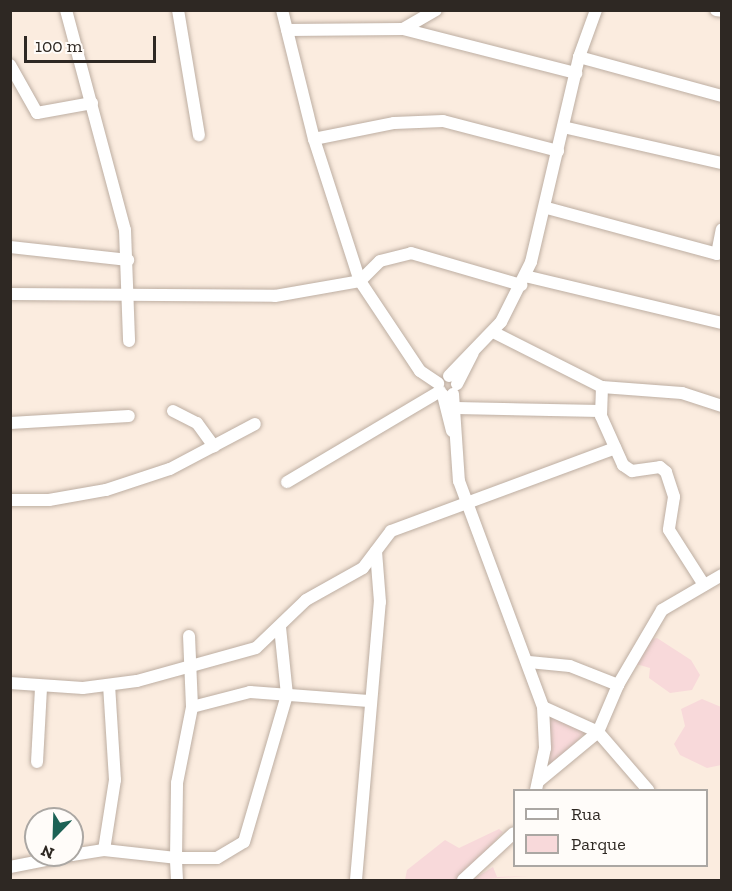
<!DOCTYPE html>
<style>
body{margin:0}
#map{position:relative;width:732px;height:891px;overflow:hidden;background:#fbecdf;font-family:"Zilla Slab",serif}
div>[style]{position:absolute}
.green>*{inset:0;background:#f8d9da}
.roads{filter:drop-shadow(0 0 2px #bdaea2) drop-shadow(0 0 2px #bdaea2)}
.minor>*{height:12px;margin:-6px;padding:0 6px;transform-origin:6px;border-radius:6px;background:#fff}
span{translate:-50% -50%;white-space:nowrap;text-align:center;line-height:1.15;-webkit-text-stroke:6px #fffcf9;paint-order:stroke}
.frame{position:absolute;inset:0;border:12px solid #2e2823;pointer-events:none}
.legend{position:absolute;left:513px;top:789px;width:195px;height:78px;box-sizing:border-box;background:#fffcf9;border:2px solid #aba7a3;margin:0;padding:8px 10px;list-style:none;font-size:18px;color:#2e2823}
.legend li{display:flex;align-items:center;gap:12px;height:30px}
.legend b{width:30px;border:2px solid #aba7a3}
.north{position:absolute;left:24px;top:807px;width:60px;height:60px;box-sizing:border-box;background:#fffcf9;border:2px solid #aba7a3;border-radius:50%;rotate:203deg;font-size:16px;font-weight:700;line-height:24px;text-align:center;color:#2e2823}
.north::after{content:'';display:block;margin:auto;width:21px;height:27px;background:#1c6255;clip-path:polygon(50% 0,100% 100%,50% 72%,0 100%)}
.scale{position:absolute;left:24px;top:36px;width:132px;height:27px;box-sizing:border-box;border:3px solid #2e2823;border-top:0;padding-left:8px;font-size:18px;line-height:21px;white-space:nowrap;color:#2e2823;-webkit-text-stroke:4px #fffcf9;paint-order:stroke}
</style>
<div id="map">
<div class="green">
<i style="clip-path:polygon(657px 638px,691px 660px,700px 675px,692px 690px,670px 693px,649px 678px,650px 668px,636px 664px,647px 640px)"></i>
<i style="clip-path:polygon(702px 699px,721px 707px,721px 765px,707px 768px,680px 755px,674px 744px,685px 726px,681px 709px)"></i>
<i style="clip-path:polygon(544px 711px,591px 726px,551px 769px)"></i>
<i style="clip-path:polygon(499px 829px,503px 832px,460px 880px,405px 880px,407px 870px,445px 840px,459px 848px)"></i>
<i style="clip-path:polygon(493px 867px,497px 877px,529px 876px,472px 880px)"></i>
</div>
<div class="roads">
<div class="minor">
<i style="left:66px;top:10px;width:228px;rotate:75deg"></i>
<i style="left:125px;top:230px;width:111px;rotate:87.9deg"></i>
<i style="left:178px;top:10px;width:127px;rotate:80.5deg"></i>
<i style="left:282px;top:10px;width:133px;rotate:76.1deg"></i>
<i style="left:314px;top:139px;width:149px;rotate:72.1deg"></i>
<i style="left:360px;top:281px;width:108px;rotate:56.3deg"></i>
<i style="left:420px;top:371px;width:22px;rotate:34deg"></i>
<i style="left:716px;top:10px;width:6px;rotate:9deg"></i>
<i style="left:403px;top:29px;width:38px;rotate:-30deg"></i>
<i style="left:287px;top:30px;width:116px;rotate:-0.5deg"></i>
<i style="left:403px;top:29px;width:179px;rotate:14.3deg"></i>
<i style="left:579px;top:57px;width:148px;rotate:15.3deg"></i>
<i style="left:10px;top:65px;width:55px;rotate:60.6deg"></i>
<i style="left:37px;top:113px;width:56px;rotate:-10.3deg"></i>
<i style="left:563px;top:127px;width:163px;rotate:12.8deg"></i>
<i style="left:314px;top:139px;width:82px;rotate:-11.3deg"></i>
<i style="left:394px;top:123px;width:49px;rotate:-2.3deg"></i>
<i style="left:443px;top:121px;width:119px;rotate:14.6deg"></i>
<i style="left:547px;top:208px;width:176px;rotate:15.1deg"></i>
<i style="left:717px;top:254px;width:25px;rotate:-79deg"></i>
<i style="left:10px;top:247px;width:119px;rotate:6.3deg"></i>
<i style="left:525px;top:276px;width:203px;rotate:13.4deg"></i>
<i style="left:10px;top:294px;width:265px;rotate:0.4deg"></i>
<i style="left:275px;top:296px;width:86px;rotate:-10deg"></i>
<i style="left:360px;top:281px;width:28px;rotate:-45deg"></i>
<i style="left:380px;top:261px;width:32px;rotate:-14deg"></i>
<i style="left:411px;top:253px;width:115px;rotate:16.2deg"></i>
<i style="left:493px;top:332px;width:122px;rotate:26.8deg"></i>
<i style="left:602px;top:387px;width:80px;rotate:4.3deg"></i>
<i style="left:682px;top:393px;width:42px;rotate:18deg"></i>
<i style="left:449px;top:376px;width:75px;rotate:-46.1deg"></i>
<i style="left:501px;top:322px;width:67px;rotate:-63.4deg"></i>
<i style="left:531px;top:262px;width:211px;rotate:-76.8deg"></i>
<i style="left:579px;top:57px;width:50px;rotate:-70.1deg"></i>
<i style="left:457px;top:384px;width:35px;rotate:-63deg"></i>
<i style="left:602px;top:387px;width:29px;rotate:92deg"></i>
<i style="left:601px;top:416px;width:54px;rotate:65.8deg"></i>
<i style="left:623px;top:465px;width:11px;rotate:34deg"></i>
<i style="left:632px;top:471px;width:28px;rotate:-8deg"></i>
<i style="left:660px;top:467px;width:8px;rotate:40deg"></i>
<i style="left:666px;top:472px;width:26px;rotate:72deg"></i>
<i style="left:674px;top:497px;width:33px;rotate:99deg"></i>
<i style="left:669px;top:530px;width:65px;rotate:57.5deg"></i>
<i style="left:453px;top:394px;width:87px;rotate:86.1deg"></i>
<i style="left:459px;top:481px;width:241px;rotate:69.6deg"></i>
<i style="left:543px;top:707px;width:41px;rotate:87.2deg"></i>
<i style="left:545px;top:748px;width:43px;rotate:102.1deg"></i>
<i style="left:443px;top:395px;width:37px;rotate:76deg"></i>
<i style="left:456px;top:408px;width:144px;rotate:1.2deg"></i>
<i style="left:173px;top:411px;width:27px;rotate:27deg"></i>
<i style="left:197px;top:423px;width:29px;rotate:54deg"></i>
<i style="left:10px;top:423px;width:119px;rotate:-3.4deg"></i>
<i style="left:287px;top:482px;width:178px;rotate:-30.7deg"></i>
<i style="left:10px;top:500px;width:39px"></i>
<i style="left:49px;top:500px;width:58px;rotate:-10deg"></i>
<i style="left:106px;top:490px;width:67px;rotate:-18.2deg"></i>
<i style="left:170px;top:469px;width:96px;rotate:-27.9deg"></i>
<i style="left:529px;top:662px;width:41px;rotate:5.6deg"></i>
<i style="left:570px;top:666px;width:52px;rotate:21.6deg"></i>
<i style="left:10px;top:683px;width:73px;rotate:3.9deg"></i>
<i style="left:83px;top:688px;width:54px;rotate:-7.4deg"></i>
<i style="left:137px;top:681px;width:123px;rotate:-15.5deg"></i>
<i style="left:256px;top:648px;width:69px;rotate:-43.8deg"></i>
<i style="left:306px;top:600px;width:65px;rotate:-29.3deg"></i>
<i style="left:363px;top:568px;width:46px;rotate:-52.9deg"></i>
<i style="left:391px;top:531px;width:239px;rotate:-20.3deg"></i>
<i style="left:192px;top:707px;width:60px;rotate:-14.5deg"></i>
<i style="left:250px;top:692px;width:119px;rotate:4.3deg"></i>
<i style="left:543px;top:707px;width:60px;rotate:24.4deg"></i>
<i style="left:598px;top:732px;width:77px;rotate:49.2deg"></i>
<i style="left:37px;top:762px;width:75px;rotate:-86.9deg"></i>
<i style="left:539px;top:781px;width:77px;rotate:-39.7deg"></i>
<i style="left:598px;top:732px;width:51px;rotate:-66.9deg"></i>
<i style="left:618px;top:685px;width:87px;rotate:-59.6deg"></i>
<i style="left:662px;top:610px;width:69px;rotate:-30.3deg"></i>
<i style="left:104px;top:850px;width:71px;rotate:-81.1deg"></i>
<i style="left:115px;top:780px;width:95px;rotate:-93.6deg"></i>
<i style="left:72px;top:855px;width:32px;rotate:-9deg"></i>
<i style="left:104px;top:850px;width:72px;rotate:6.3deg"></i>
<i style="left:176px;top:858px;width:75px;rotate:-89.2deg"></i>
<i style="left:177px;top:783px;width:77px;rotate:-78.8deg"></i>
<i style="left:192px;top:707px;width:71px;rotate:-92.4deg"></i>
<i style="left:10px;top:867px;width:62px;rotate:-11.1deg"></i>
<i style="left:177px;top:880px;width:22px;rotate:-93deg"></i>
<i style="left:176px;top:858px;width:41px"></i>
<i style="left:217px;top:858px;width:31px;rotate:-31deg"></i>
<i style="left:244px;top:842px;width:153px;rotate:-73.7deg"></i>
<i style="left:287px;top:695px;width:68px;rotate:-95.9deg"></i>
<i style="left:356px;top:880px;width:279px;rotate:-85.1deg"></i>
<i style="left:380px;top:602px;width:51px;rotate:-94.5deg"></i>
<i style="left:463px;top:880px;width:69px;rotate:-42.7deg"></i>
</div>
</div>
<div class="frame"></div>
<ul class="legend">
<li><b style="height:8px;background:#fff"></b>Rua</li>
<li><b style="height:16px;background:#f8d9da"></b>Parque</li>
</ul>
<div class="north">N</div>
<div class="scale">100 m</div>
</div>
